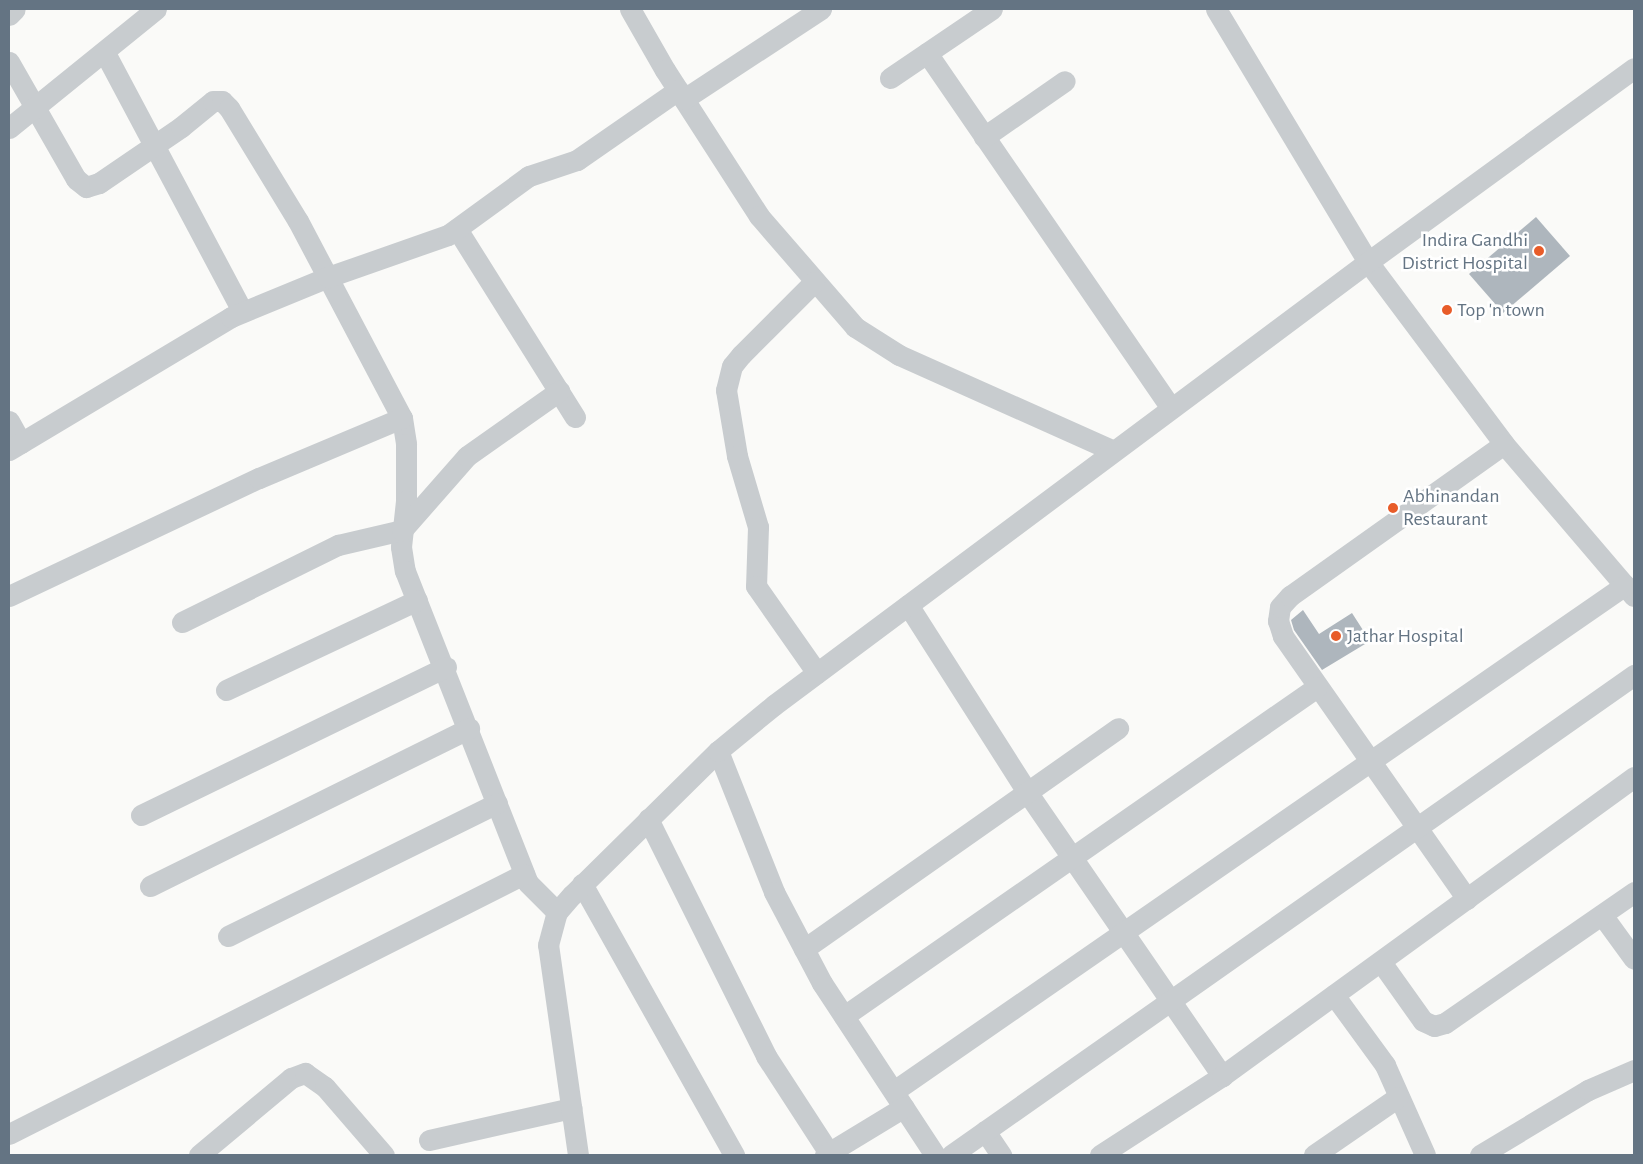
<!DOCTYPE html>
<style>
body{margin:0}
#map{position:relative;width:1643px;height:1164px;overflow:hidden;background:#fafaf8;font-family:"Alegreya Sans",sans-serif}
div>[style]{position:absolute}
.building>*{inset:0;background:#aeb6bd}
.minor>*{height:21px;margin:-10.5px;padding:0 10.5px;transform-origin:10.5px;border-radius:10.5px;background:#c8cccf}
.dots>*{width:14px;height:14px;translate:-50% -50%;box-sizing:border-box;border:2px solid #fff;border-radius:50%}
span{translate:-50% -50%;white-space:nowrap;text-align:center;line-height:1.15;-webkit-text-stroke:5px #fff;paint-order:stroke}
.poi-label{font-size:20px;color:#647483}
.right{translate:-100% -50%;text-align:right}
.left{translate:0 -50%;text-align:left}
.frame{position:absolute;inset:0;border:10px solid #647483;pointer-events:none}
</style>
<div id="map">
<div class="building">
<i style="clip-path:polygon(1536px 217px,1570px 256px,1503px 313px,1469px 274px)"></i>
<i style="clip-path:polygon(1303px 610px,1319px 634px,1352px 613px,1370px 641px,1322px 670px,1294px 630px,1291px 620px)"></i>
</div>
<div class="minor">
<i style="left:630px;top:9px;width:70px;rotate:60.2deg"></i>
<i style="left:665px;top:70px;width:174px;rotate:57.2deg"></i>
<i style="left:759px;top:216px;width:147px;rotate:49.1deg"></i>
<i style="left:855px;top:327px;width:52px;rotate:32.5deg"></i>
<i style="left:899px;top:355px;width:235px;rotate:24.1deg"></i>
<i style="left:1216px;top:9px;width:295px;rotate:59deg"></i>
<i style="left:1368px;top:262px;width:227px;rotate:53.2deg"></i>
<i style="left:1504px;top:444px;width:200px;rotate:49.5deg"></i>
<i style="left:9px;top:15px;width:8px;rotate:-45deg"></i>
<i style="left:105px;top:53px;width:293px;rotate:62deg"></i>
<i style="left:927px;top:53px;width:431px;rotate:55.5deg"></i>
<i style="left:9px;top:62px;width:135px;rotate:60.2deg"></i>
<i style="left:76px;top:179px;width:13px;rotate:39deg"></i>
<i style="left:86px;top:187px;width:14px;rotate:-17deg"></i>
<i style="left:99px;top:183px;width:99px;rotate:-34.3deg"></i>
<i style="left:181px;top:127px;width:41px;rotate:-39.1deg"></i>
<i style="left:213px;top:101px;width:9px"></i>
<i style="left:222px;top:101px;width:10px;rotate:45deg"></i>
<i style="left:229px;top:108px;width:132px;rotate:58.6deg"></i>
<i style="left:298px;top:221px;width:223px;rotate:62.2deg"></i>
<i style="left:402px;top:418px;width:26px;rotate:81deg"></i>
<i style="left:406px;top:444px;width:57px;rotate:90deg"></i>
<i style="left:406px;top:501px;width:46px;rotate:96.2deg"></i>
<i style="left:401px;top:547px;width:24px;rotate:81deg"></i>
<i style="left:405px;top:571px;width:335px;rotate:68.5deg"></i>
<i style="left:528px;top:883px;width:41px;rotate:45deg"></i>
<i style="left:890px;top:78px;width:123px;rotate:-34.1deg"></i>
<i style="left:684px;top:99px;width:164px;rotate:-33.3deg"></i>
<i style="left:9px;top:128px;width:189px;rotate:-39deg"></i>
<i style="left:984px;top:137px;width:98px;rotate:-34.7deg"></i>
<i style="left:457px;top:229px;width:222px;rotate:57.9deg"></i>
<i style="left:814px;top:282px;width:103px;rotate:135deg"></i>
<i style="left:741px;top:355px;width:14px;rotate:129deg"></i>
<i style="left:732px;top:366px;width:25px;rotate:104deg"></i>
<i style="left:726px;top:390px;width:67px;rotate:80.5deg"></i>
<i style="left:737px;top:456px;width:74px;rotate:73.5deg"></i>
<i style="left:758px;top:527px;width:59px;rotate:91.9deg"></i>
<i style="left:756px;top:586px;width:106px;rotate:55deg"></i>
<i style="left:9px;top:421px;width:25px;rotate:61deg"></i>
<i style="left:9px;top:450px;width:259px;rotate:-30.9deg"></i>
<i style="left:231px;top:317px;width:105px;rotate:-22.4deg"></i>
<i style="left:328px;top:277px;width:127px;rotate:-19.3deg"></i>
<i style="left:448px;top:235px;width:100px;rotate:-36.1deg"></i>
<i style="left:529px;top:176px;width:51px;rotate:-18.4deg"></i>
<i style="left:577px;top:160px;width:123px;rotate:-34.7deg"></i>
<i style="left:9px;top:596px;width:276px;rotate:-25.3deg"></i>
<i style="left:259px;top:478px;width:155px;rotate:-22.8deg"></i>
<i style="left:908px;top:605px;width:222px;rotate:57.5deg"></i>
<i style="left:1027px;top:792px;width:345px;rotate:55.5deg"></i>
<i style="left:182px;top:622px;width:174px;rotate:-26.3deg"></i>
<i style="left:338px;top:545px;width:66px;rotate:-13.2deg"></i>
<i style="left:402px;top:530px;width:98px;rotate:-48.7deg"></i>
<i style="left:467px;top:456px;width:113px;rotate:-35.2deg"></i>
<i style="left:226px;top:690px;width:211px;rotate:-25.2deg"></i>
<i style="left:718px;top:751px;width:152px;rotate:68.3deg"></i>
<i style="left:774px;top:892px;width:103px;rotate:62.2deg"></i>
<i style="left:822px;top:983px;width:206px;rotate:56.7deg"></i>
<i style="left:141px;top:815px;width:339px;rotate:-25.9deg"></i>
<i style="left:648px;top:819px;width:265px;rotate:63.5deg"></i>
<i style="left:766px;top:1056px;width:116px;rotate:57deg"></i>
<i style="left:582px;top:884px;width:311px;rotate:60.7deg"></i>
<i style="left:150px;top:886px;width:356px;rotate:-26.3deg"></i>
<i style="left:1467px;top:899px;width:321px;rotate:-125deg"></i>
<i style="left:1283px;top:636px;width:16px;rotate:-108deg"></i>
<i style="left:1278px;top:621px;width:14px;rotate:-82deg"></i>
<i style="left:1280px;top:607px;width:15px;rotate:-48deg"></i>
<i style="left:1290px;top:596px;width:262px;rotate:-35.4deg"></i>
<i style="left:1602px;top:915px;width:54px;rotate:54deg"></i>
<i style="left:228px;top:936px;width:300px;rotate:-26.3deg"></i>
<i style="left:804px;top:949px;width:384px;rotate:-35.1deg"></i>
<i style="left:1381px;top:962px;width:72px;rotate:54.6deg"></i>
<i style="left:1423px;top:1021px;width:12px;rotate:24deg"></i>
<i style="left:1434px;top:1026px;width:11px;rotate:-15deg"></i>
<i style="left:1445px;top:1023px;width:230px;rotate:-34.7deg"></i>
<i style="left:1334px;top:995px;width:87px;rotate:53.9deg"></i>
<i style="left:1385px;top:1065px;width:98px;rotate:66deg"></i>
<i style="left:844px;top:1016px;width:576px;rotate:-34.82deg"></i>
<i style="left:894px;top:1091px;width:889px;rotate:-34.69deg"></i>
<i style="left:985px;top:1131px;width:29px;rotate:56deg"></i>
<i style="left:9px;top:1134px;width:577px;rotate:-26.79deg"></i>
<i style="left:429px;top:1140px;width:146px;rotate:-12.7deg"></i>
<i style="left:199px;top:1155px;width:120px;rotate:-39.9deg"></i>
<i style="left:291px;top:1078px;width:15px;rotate:-20deg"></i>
<i style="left:305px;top:1073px;width:24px;rotate:35deg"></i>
<i style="left:325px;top:1087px;width:90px;rotate:49.1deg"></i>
<i style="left:578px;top:1155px;width:212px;rotate:-98.1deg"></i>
<i style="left:548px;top:945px;width:34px;rotate:-75deg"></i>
<i style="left:557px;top:912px;width:23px;rotate:-49deg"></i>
<i style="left:572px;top:895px;width:205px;rotate:-44.6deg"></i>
<i style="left:718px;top:751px;width:72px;rotate:-39.4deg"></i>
<i style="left:774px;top:705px;width:741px;rotate:-36.72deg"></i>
<i style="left:1368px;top:262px;width:329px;rotate:-36.1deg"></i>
<i style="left:825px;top:1155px;width:92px;rotate:-31.3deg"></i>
<i style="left:951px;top:1155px;width:835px;rotate:-35.1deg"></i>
<i style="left:1100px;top:1155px;width:145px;rotate:-32.9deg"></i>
<i style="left:1222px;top:1076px;width:509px;rotate:-35.97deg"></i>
<i style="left:1314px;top:1155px;width:102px;rotate:-34.6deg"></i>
<i style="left:1480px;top:1155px;width:126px;rotate:-31deg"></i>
<i style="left:1588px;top:1090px;width:50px;rotate:-23.5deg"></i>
</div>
<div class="dots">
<i style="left:1539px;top:251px;background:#e85c29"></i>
<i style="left:1447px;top:310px;background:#e85c29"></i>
<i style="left:1393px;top:508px;background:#e85c29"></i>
<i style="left:1336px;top:636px;background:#e85c29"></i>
</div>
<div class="poi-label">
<span class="right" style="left:1528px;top:252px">Indira Gandhi<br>District Hospital</span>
<span class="left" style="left:1457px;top:310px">Top 'n town</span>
<span class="left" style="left:1403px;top:508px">Abhinandan<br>Restaurant</span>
<span class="left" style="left:1347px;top:636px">Jathar Hospital</span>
</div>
<div class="frame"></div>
</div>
